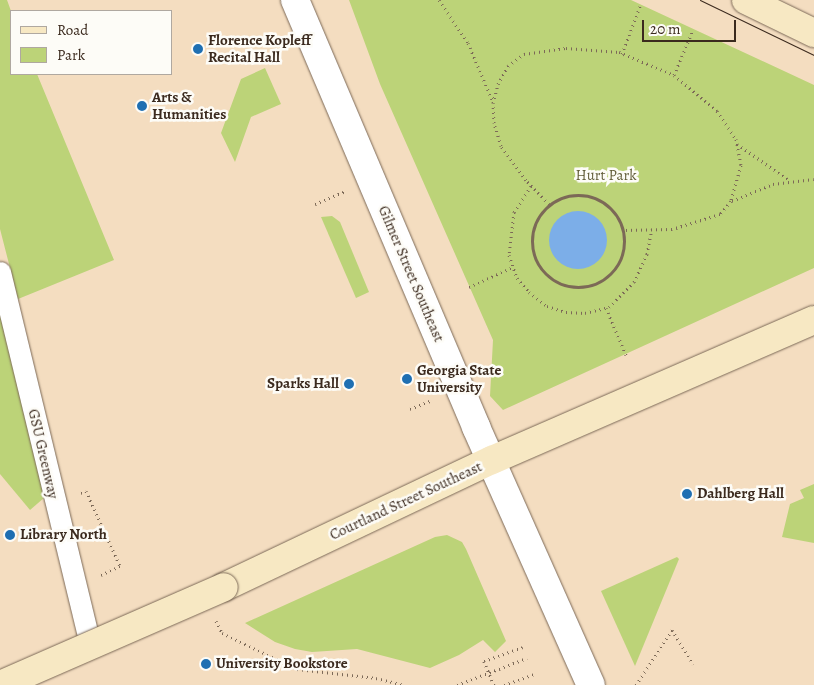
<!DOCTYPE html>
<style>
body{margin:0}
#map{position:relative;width:814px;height:685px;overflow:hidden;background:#f4ddc0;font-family:Alegreya,serif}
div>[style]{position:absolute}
.green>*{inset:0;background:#bcd378}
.water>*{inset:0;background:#7caee8}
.round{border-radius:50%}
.path>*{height:3px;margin-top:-1.5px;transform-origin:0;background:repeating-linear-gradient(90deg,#7c6957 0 1px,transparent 0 5px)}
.path>.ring{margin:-1.5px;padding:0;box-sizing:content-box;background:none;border:3px solid #7c6957;border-radius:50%}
.roads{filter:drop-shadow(0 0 1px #7c6957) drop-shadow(0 0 1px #7c6957)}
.pedestrian>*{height:21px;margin:-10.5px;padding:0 10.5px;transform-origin:10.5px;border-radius:10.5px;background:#fff}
.minor>*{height:28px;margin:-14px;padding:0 14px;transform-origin:14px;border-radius:14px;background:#fff}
.secondary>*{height:28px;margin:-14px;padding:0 14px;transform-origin:14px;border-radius:14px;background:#f7e8c3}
.tram>*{height:1px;margin:-0.5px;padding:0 0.5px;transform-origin:0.5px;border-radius:0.5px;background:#3b2a1e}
.bridges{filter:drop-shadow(0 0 1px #7c6957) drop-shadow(0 0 1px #7c6957)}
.secondary-bridge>*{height:28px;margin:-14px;padding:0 14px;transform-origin:14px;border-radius:14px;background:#f7e8c3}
.dots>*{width:14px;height:14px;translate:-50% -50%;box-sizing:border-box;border:2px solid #fdfcf7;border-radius:50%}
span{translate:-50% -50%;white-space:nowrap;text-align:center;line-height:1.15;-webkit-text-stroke:5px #fdfcf7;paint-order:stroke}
.poi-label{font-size:15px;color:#3b2a1e;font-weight:700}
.left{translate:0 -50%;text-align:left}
.right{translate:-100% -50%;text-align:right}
.park-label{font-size:15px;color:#625d39}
.street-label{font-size:15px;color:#3b2a1e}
.legend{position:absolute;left:10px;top:10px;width:162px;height:65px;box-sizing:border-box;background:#fdfcf7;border:1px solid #afa8a0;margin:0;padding:6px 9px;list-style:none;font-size:15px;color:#3b2a1e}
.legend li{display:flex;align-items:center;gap:10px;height:25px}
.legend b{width:25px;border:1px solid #afa8a0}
.scale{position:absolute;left:642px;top:20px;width:94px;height:22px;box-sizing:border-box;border:2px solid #3b2a1e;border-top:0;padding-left:6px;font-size:15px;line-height:18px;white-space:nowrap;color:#3b2a1e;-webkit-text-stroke:4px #fdfcf7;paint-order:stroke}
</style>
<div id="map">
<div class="green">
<i style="clip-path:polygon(0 0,7px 0,11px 11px,11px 74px,37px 74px,114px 260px,18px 299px,0 229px)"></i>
<i style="clip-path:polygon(349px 0,631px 0,814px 85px,814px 268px,503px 410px,490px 396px,493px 340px,380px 84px)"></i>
<i style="clip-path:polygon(265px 68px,281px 104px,251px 117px,235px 162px,221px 133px,241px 79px)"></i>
<i style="clip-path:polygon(332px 216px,340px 222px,369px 292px,356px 298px,321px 217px)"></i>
<i style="clip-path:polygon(0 302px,52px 491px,30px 510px,0 474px)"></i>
<i style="clip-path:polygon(814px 484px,814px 543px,782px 537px,790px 504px,804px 498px,800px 490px)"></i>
<i style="clip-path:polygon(447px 535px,462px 542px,466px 549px,506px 641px,495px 652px,483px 640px,459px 655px,430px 668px,357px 649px,312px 652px,295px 649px,275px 642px,245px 623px,435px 537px)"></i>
<i style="clip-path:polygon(677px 557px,679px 559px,635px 666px,601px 591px)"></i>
</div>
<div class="water">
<i class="round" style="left:549px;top:211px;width:58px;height:58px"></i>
</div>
<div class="path">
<i style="left:439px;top:0;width:52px;rotate:56deg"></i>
<i style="left:468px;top:43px;width:64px;rotate:67deg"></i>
<i style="left:622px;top:54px;width:51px;rotate:-69.4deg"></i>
<i style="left:674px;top:75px;width:49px;rotate:-67.1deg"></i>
<i style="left:737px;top:144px;width:63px;rotate:34.7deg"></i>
<i style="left:531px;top:186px;width:31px;rotate:123deg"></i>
<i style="left:514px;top:212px;width:43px;rotate:96.6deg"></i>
<i style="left:509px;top:255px;width:24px;rotate:71deg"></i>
<i style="left:517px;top:278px;width:18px;rotate:49deg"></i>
<i style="left:529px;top:292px;width:23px;rotate:38deg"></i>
<i style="left:547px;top:306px;width:20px;rotate:18deg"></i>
<i style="left:566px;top:312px;width:19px;rotate:3deg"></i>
<i style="left:585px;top:313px;width:25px;rotate:-14deg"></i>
<i style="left:609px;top:307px;width:35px;rotate:-45deg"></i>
<i style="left:634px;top:282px;width:31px;rotate:-65deg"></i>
<i style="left:647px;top:254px;width:25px;rotate:-79deg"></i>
<i class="ring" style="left:532px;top:195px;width:89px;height:89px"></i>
<i style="left:732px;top:201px;width:44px;rotate:-22.5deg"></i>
<i style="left:773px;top:184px;width:41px;rotate:-7deg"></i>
<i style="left:315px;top:204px;width:33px;rotate:-23deg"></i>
<i style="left:549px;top:204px;width:33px;rotate:-134deg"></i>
<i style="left:526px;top:180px;width:42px;rotate:-126.3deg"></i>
<i style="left:501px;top:146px;width:24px;rotate:-107deg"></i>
<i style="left:494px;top:123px;width:20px;rotate:-93deg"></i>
<i style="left:493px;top:103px;width:20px;rotate:-75deg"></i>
<i style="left:498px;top:84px;width:21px;rotate:-61deg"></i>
<i style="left:508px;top:66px;width:20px;rotate:-37deg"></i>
<i style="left:524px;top:54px;width:42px;rotate:-8.1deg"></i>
<i style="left:566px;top:48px;width:53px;rotate:4.3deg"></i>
<i style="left:619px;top:52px;width:60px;rotate:22.7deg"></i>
<i style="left:674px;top:75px;width:56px;rotate:39.9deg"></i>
<i style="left:717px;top:111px;width:34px;rotate:56deg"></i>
<i style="left:736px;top:139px;width:26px;rotate:79deg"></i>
<i style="left:741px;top:165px;width:37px;rotate:106deg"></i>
<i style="left:731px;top:201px;width:17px;rotate:130deg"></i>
<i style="left:720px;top:214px;width:50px;rotate:162.6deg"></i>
<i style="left:672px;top:229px;width:49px;rotate:178.8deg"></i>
<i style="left:469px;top:287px;width:48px;rotate:-24.4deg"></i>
<i style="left:606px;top:308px;width:51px;rotate:66.9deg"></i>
<i style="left:410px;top:409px;width:22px;rotate:-22deg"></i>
<i style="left:81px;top:493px;width:5px;rotate:-22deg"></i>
<i style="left:86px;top:491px;width:82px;rotate:65.6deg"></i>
<i style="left:120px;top:566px;width:21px;rotate:155deg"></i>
<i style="left:216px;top:621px;width:13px;rotate:63deg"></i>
<i style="left:222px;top:633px;width:83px;rotate:25.6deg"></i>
<i style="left:297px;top:669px;width:80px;rotate:6.5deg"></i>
<i style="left:376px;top:678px;width:29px;rotate:14deg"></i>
<i style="left:457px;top:685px;width:75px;rotate:-21.1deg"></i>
<i style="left:494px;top:685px;width:26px;rotate:-113deg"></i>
<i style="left:484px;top:661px;width:41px;rotate:-19.7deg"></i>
<i style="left:504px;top:685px;width:32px;rotate:-20deg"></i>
<i style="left:636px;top:685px;width:66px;rotate:-56.8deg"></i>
<i style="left:672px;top:630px;width:40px;rotate:58deg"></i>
</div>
<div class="roads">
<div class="pedestrian">
<i style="left:0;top:272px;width:375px;rotate:76.4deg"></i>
</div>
<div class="minor">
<i style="left:295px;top:0;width:464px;rotate:67deg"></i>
<i style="left:476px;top:427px;width:282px;rotate:66deg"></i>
</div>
<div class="secondary">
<i style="left:746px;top:0;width:76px;rotate:25.9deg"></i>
<i style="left:224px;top:587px;width:297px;rotate:-25.4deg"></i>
<i style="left:492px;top:460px;width:351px;rotate:-23.5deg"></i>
</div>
</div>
<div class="tram">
<i style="left:700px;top:0;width:127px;rotate:25.8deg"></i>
</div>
<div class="bridges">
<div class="secondary-bridge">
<i style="left:0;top:685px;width:244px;rotate:-23.6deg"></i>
</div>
</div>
<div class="dots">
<i style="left:198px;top:49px;background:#1f6fb2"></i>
<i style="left:142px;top:106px;background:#1f6fb2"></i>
<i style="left:407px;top:379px;background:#1f6fb2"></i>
<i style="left:349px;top:384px;background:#1f6fb2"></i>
<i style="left:687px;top:494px;background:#1f6fb2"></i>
<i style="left:10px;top:535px;background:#1f6fb2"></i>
<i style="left:206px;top:664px;background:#1f6fb2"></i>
</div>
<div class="poi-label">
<span class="left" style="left:208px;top:49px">Florence Kopleff<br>Recital Hall</span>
<span class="left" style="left:152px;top:106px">Arts &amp;<br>Humanities</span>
<span class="left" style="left:417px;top:379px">Georgia State<br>University</span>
<span class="right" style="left:339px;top:384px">Sparks Hall</span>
<span class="left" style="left:697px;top:494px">Dahlberg Hall</span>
<span class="left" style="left:20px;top:535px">Library North</span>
<span class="left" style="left:216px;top:664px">University Bookstore</span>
</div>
<div class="park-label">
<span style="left:606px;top:176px">Hurt Park</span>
</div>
<div class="street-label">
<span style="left:411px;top:274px;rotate:67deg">Gilmer Street Southeast</span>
<span style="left:43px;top:454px;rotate:77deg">GSU Greenway</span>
<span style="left:406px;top:501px;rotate:-25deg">Courtland Street Southeast</span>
</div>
<ul class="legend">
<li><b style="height:6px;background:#f7e8c3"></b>Road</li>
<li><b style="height:14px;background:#bcd378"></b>Park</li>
</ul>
<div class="scale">20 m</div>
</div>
